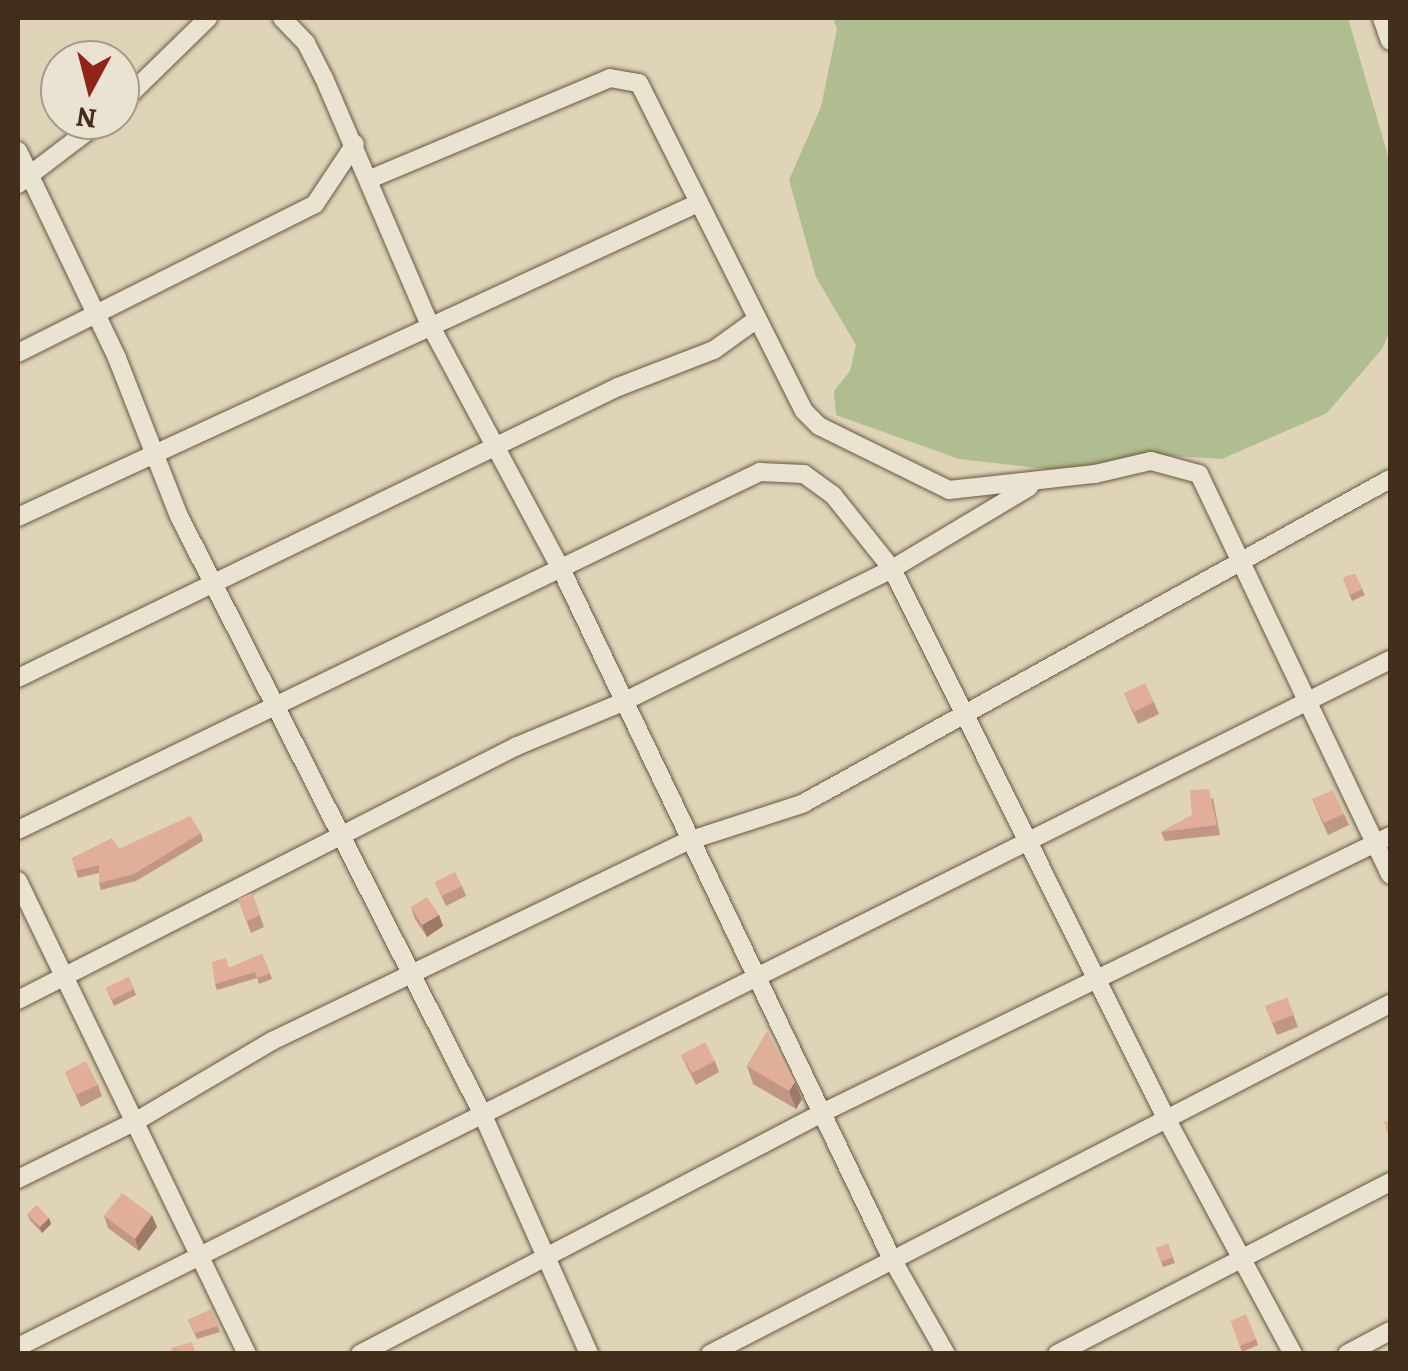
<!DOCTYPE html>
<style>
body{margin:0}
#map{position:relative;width:1408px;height:1371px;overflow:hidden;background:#dfd4b8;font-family:Alegreya,serif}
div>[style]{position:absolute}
.green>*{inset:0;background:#b0bd90}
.roads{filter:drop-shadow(0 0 2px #695842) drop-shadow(0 0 2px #695842)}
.minor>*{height:18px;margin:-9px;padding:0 9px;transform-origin:9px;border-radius:9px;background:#eae3d1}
.wall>*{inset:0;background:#c29684}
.shaded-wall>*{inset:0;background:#9e7a6b}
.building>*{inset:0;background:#e1ae99}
span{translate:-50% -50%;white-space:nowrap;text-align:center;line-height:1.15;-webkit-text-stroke:10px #eae3d1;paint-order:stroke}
.frame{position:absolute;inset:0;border:20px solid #422e1a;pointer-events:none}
.north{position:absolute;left:40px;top:40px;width:100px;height:100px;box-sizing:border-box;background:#eae3d1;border:2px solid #a79b88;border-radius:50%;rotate:187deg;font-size:28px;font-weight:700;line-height:40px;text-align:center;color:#422e1a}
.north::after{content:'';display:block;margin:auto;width:35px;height:45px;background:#8f2418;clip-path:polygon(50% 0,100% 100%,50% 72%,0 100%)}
</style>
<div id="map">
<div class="green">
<i style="clip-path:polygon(833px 18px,1348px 18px,1390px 163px,1390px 330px,1382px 349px,1327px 413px,1222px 459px,1139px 454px,1116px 477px,959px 459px,836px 415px,834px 391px,850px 371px,856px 345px,816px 277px,789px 180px,821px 107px,837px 29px)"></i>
</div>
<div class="roads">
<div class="minor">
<i style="left:282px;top:18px;width:35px;rotate:46deg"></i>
<i style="left:306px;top:43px;width:39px;rotate:63deg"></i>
<i style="left:324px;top:78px;width:267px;rotate:66.8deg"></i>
<i style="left:429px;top:323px;width:281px;rotate:61.8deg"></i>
<i style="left:562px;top:571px;width:763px;rotate:64.38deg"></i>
<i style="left:892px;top:1259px;width:109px;rotate:60.4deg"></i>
<i style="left:1382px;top:18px;width:24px;rotate:71deg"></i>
<i style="left:120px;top:104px;width:123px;rotate:-44.3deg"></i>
<i style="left:18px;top:151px;width:229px;rotate:64.4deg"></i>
<i style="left:117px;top:358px;width:170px;rotate:68.6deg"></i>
<i style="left:179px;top:516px;width:667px;rotate:63.09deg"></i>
<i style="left:481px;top:1111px;width:266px;rotate:66deg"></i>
<i style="left:370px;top:179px;width:260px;rotate:-22.8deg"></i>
<i style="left:610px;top:78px;width:29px;rotate:10deg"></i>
<i style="left:639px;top:83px;width:367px;rotate:63.3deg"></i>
<i style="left:804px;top:411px;width:21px;rotate:45deg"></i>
<i style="left:819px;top:426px;width:145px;rotate:26.2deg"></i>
<i style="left:949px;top:490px;width:147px;rotate:-6.3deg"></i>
<i style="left:1095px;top:474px;width:57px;rotate:-13.1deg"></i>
<i style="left:1151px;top:461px;width:50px;rotate:15.2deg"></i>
<i style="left:1199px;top:474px;width:444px;rotate:64.5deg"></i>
<i style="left:18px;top:184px;width:106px;rotate:-37.3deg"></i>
<i style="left:18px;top:353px;width:332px;rotate:-26.6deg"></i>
<i style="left:315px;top:204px;width:72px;rotate:-56.3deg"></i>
<i style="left:18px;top:517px;width:747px;rotate:-24.78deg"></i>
<i style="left:18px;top:678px;width:667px;rotate:-25.87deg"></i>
<i style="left:618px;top:387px;width:103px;rotate:-21.1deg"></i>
<i style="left:714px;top:350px;width:53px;rotate:-35.8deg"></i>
<i style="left:18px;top:830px;width:824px;rotate:-25.76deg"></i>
<i style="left:760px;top:472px;width:44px;rotate:2.6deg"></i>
<i style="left:804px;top:474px;width:36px;rotate:36deg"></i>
<i style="left:833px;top:495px;width:95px;rotate:51.4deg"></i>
<i style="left:892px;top:569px;width:616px;rotate:63.48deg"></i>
<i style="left:1167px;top:1120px;width:266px;rotate:61.7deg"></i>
<i style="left:18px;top:881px;width:526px;rotate:64.17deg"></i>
<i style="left:18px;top:1000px;width:560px;rotate:-26.98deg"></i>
<i style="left:517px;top:746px;width:115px;rotate:-22.5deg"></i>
<i style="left:623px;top:702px;width:300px;rotate:-26.3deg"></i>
<i style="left:892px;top:569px;width:160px;rotate:-30.9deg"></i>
<i style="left:18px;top:1179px;width:134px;rotate:-26.2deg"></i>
<i style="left:138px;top:1120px;width:156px;rotate:-30.5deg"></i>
<i style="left:272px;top:1041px;width:462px;rotate:-25.7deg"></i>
<i style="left:688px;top:841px;width:120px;rotate:-18deg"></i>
<i style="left:802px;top:804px;width:672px;rotate:-28.93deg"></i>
<i style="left:18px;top:1347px;width:1534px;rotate:-26.6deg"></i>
<i style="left:360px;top:1354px;width:526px;rotate:-27.54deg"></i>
<i style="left:826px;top:1111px;width:627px;rotate:-25.99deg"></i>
<i style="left:710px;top:1354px;width:765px;rotate:-27.24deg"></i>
<i style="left:1057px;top:1354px;width:375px;rotate:-27.3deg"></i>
<i style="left:1347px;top:1354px;width:49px;rotate:-28.1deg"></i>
</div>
</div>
<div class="wall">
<i style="clip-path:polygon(1355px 574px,1365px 595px,1352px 601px,1343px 578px)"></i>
<i style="clip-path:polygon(1124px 693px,1154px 702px,1159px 714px,1138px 724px)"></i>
<i style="clip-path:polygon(1213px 798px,1220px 835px,1165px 841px,1161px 832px,1192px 815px)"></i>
<i style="clip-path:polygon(1312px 799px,1344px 814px,1349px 825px,1328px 835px)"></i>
<i style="clip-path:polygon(201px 833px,203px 841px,136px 881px,101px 890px,99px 883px,99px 873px,78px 878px,72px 858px)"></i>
<i style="clip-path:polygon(435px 882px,462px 886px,466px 896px,446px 906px)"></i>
<i style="clip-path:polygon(252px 893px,264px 927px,251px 933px,238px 899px)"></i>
<i style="clip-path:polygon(411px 907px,439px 915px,443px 926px,427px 937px,415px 919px)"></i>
<i style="clip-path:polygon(262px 954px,272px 979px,259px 984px,257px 978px,217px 990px,215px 984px,229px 968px)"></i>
<i style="clip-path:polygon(129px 977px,136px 995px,114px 1006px,106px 988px)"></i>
<i style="clip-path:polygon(1287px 998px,1298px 1027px,1277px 1035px,1265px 1006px)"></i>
<i style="clip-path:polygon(767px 1032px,802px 1099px,796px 1109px,753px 1084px,747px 1066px)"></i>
<i style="clip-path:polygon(681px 1055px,715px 1061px,719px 1072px,696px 1085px)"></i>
<i style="clip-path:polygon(65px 1072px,98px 1085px,102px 1096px,81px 1107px)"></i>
<i style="clip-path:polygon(27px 1214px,49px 1218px,51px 1224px,42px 1233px,30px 1220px)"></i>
<i style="clip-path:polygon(104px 1216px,157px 1227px,139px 1251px,108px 1228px)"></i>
<i style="clip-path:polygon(1168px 1244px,1175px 1263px,1163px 1267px,1156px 1248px)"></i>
<i style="clip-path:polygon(212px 1309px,220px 1332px,197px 1339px,188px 1320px)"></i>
<i style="clip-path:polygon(1231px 1321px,1256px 1339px,1258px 1345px,1242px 1352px)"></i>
</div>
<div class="shaded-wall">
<i style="clip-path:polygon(439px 915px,443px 926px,427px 937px,422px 925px)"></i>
<i style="clip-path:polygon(795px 1082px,802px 1099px,796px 1109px,789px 1091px)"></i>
<i style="clip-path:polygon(152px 1215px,157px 1227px,139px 1251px,135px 1239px)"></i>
<i style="clip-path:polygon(49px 1218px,51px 1224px,42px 1233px,40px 1227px)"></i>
</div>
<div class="building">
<i style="clip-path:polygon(1355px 574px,1362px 589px,1350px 595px,1343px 578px)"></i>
<i style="clip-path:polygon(1145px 683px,1154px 702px,1134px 712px,1124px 693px)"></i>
<i style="clip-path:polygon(1209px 789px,1217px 825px,1161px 832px,1192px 815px,1190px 790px)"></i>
<i style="clip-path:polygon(1333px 790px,1344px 814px,1324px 823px,1312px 799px)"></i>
<i style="clip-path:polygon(190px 816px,201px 833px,134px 874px,99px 883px,99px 865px,75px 871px,72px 858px,112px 838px,119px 849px)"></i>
<i style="clip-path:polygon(455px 872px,462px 886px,442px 896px,435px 882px)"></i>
<i style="clip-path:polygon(252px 893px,260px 915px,247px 921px,238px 899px)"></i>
<i style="clip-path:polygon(427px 897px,439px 915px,422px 925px,411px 907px)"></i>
<i style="clip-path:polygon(262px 954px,270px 973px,257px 978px,255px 972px,215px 984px,212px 962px,226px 958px,229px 968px)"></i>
<i style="clip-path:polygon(129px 977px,134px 989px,112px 1000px,106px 988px)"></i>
<i style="clip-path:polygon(1287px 998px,1294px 1015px,1272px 1023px,1265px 1006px)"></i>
<i style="clip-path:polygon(767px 1032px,795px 1082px,789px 1091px,747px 1066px)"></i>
<i style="clip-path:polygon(705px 1042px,715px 1061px,692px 1073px,681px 1055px)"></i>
<i style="clip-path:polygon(86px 1061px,98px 1085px,76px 1095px,65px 1072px)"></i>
<i style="clip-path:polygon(1390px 1120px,1390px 1137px,1389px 1138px,1384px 1122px)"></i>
<i style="clip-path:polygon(122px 1193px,152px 1215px,135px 1239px,104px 1216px)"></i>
<i style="clip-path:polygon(37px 1205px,49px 1218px,40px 1227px,27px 1214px)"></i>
<i style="clip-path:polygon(1168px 1244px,1173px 1257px,1161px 1262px,1156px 1248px)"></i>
<i style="clip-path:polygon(212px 1309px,218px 1326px,195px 1333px,188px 1320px)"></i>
<i style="clip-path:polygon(1246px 1314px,1256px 1339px,1240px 1346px,1231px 1321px)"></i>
<i style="clip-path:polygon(192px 1342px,196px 1354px,172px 1354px,171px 1348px)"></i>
</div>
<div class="frame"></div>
<div class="north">N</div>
</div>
